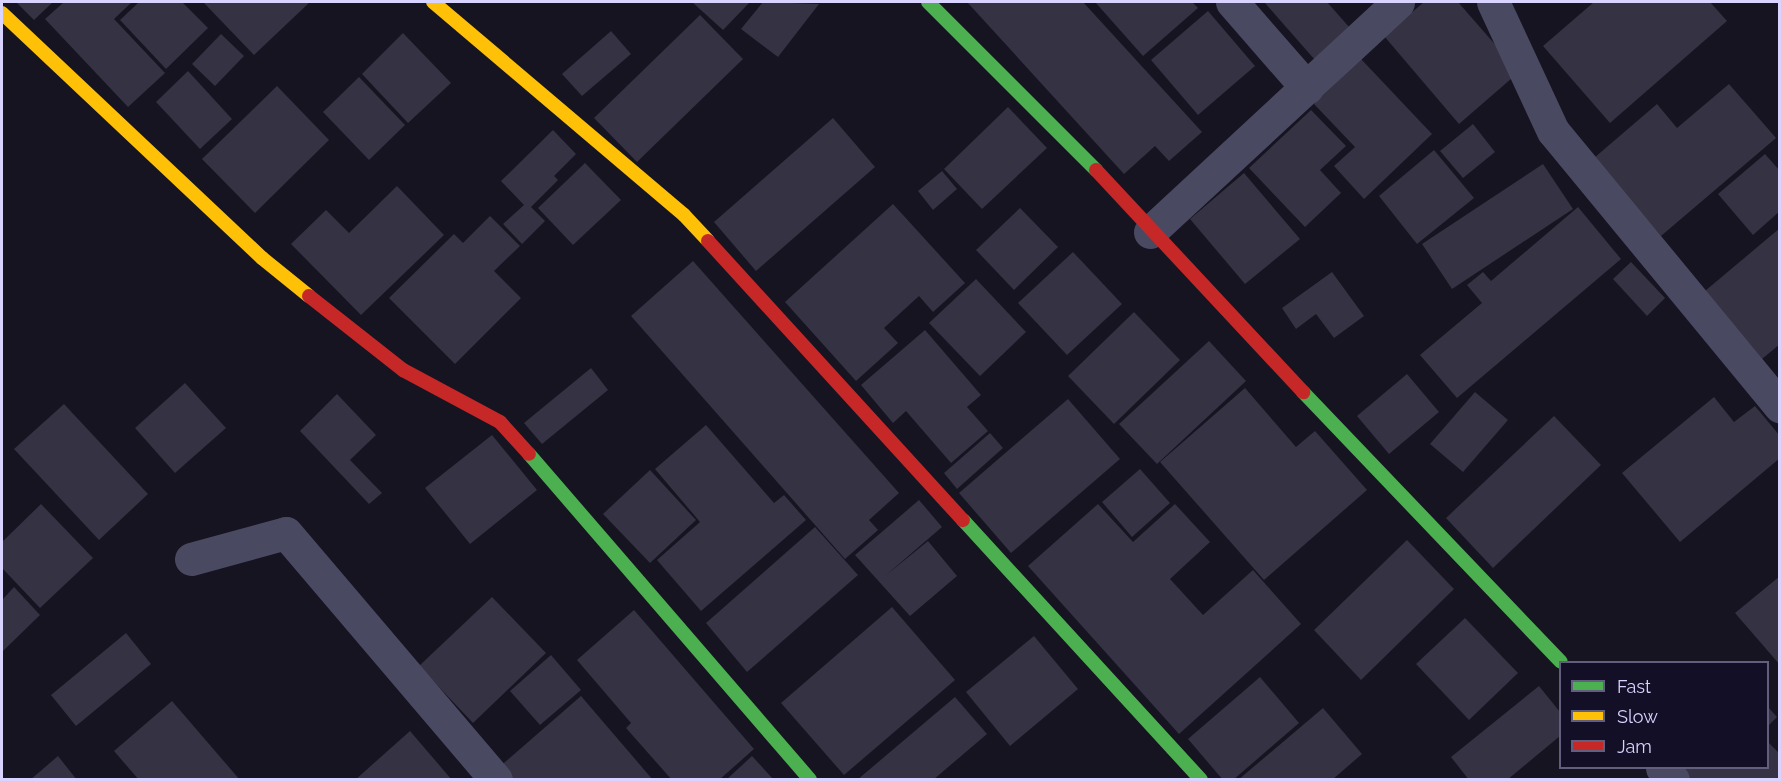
<!DOCTYPE html>
<style>
body{margin:0}
#map{position:relative;width:1781px;height:781px;overflow:hidden;background:#161421;font-family:Raleway,sans-serif}
div>[style]{position:absolute}
.building>*{inset:0;background:#343243}
.street>*{height:33px;margin:-16.5px;padding:0 16.5px;transform-origin:16.5px;border-radius:16.5px;background:#4a4962}
.fast>*{height:14px;margin:-7px;padding:0 7px;transform-origin:7px;border-radius:7px;background:#4caf50}
.slow>*{height:14px;margin:-7px;padding:0 7px;transform-origin:7px;border-radius:7px;background:#ffc107}
.jam>*{height:14px;margin:-7px;padding:0 7px;transform-origin:7px;border-radius:7px;background:#c62828}
span{translate:-50% -50%;white-space:nowrap;text-align:center;line-height:1.15;-webkit-text-stroke:5px #130f26;paint-order:stroke}
.frame{position:absolute;inset:0;border:3px solid #d9d4ff;pointer-events:none}
.legend{position:absolute;left:1559px;top:661px;width:210px;height:108px;box-sizing:border-box;background:#130f26;border:2px solid #625e7d;margin:0;padding:8px 10px;list-style:none;font-size:18px;color:#d9d4ff}
.legend li{display:flex;align-items:center;gap:12px;height:30px}
.legend b{width:30px;border:2px solid #625e7d}
</style>
<div id="map">
<div class="building">
<i style="clip-path:polygon(16px 2px,53px 2px,34px 20px)"></i>
<i style="clip-path:polygon(64px 2px,132px 2px,114px 19px,165px 73px,128px 107px,45px 19px)"></i>
<i style="clip-path:polygon(139px 2px,182px 2px,208px 28px,166px 69px,120px 20px)"></i>
<i style="clip-path:polygon(310px 2px,254px 55px,204px 3px,206px 2px)"></i>
<i style="clip-path:polygon(692px 2px,750px 2px,723px 30px)"></i>
<i style="clip-path:polygon(763px 2px,819px 4px,778px 57px,741px 29px)"></i>
<i style="clip-path:polygon(967px 2px,1083px 2px,1202px 132px,1169px 161px,1155px 146px,1124px 174px)"></i>
<i style="clip-path:polygon(1095px 2px,1192px 2px,1198px 8px,1143px 56px)"></i>
<i style="clip-path:polygon(1264px 2px,1327px 2px,1350px 28px,1315px 60px)"></i>
<i style="clip-path:polygon(1424px 2px,1458px 2px,1519px 72px,1459px 124px,1384px 36px)"></i>
<i style="clip-path:polygon(1594px 2px,1710px 2px,1727px 21px,1610px 123px,1543px 46px)"></i>
<i style="clip-path:polygon(1208px 11px,1255px 66px,1198px 115px,1151px 60px)"></i>
<i style="clip-path:polygon(700px 15px,743px 59px,637px 162px,594px 118px)"></i>
<i style="clip-path:polygon(611px 31px,631px 54px,582px 96px,562px 74px)"></i>
<i style="clip-path:polygon(403px 33px,451px 83px,408px 123px,362px 74px)"></i>
<i style="clip-path:polygon(221px 34px,244px 56px,215px 86px,192px 64px)"></i>
<i style="clip-path:polygon(1361px 59px,1432px 134px,1364px 199px,1334px 166px,1355px 147px,1314px 104px)"></i>
<i style="clip-path:polygon(188px 71px,232px 119px,200px 149px,156px 102px)"></i>
<i style="clip-path:polygon(359px 77px,405px 125px,369px 160px,323px 112px)"></i>
<i style="clip-path:polygon(1729px 84px,1776px 138px,1661px 236px,1594px 158px,1657px 104px,1677px 128px)"></i>
<i style="clip-path:polygon(277px 86px,329px 140px,255px 213px,202px 159px)"></i>
<i style="clip-path:polygon(1008px 107px,1047px 148px,982px 209px,944px 169px)"></i>
<i style="clip-path:polygon(1311px 110px,1346px 146px,1320px 170px,1341px 193px,1305px 227px,1249px 168px)"></i>
<i style="clip-path:polygon(833px 118px,875px 167px,756px 271px,714px 222px)"></i>
<i style="clip-path:polygon(1473px 124px,1495px 152px,1463px 178px,1440px 151px)"></i>
<i style="clip-path:polygon(553px 130px,576px 154px,554px 176px,558px 180px,531px 207px,545px 221px,522px 244px,503px 224px,524px 205px,501px 181px)"></i>
<i style="clip-path:polygon(1434px 150px,1474px 198px,1417px 244px,1379px 196px)"></i>
<i style="clip-path:polygon(1765px 154px,1780px 171px,1780px 211px,1753px 235px,1718px 194px)"></i>
<i style="clip-path:polygon(585px 163px,621px 200px,573px 245px,538px 208px)"></i>
<i style="clip-path:polygon(1543px 164px,1573px 209px,1452px 289px,1422px 244px)"></i>
<i style="clip-path:polygon(942px 171px,957px 189px,933px 210px,918px 191px)"></i>
<i style="clip-path:polygon(1244px 173px,1300px 239px,1245px 284px,1190px 219px)"></i>
<i style="clip-path:polygon(397px 186px,444px 235px,361px 315px,291px 244px,326px 210px,349px 233px)"></i>
<i style="clip-path:polygon(893px 204px,965px 283px,933px 312px,919px 296px,884px 328px,898px 343px,856px 381px,785px 302px)"></i>
<i style="clip-path:polygon(1578px 207px,1621px 259px,1457px 398px,1420px 355px,1482px 303px,1467px 285px,1483px 272px,1491px 281px)"></i>
<i style="clip-path:polygon(1020px 208px,1058px 247px,1014px 290px,976px 250px)"></i>
<i style="clip-path:polygon(490px 216px,520px 246px,494px 271px,521px 298px,455px 364px,389px 298px,454px 234px,463px 243px)"></i>
<i style="clip-path:polygon(1780px 228px,1780px 344px,1762px 359px,1705px 291px)"></i>
<i style="clip-path:polygon(1073px 252px,1122px 304px,1067px 355px,1018px 303px)"></i>
<i style="clip-path:polygon(693px 261px,899px 493px,869px 520px,878px 530px,845px 559px,631px 316px)"></i>
<i style="clip-path:polygon(1631px 262px,1665px 298px,1647px 316px,1613px 279px)"></i>
<i style="clip-path:polygon(1332px 272px,1364px 316px,1334px 338px,1316px 314px,1296px 329px,1282px 308px)"></i>
<i style="clip-path:polygon(976px 279px,1026px 332px,980px 376px,929px 323px)"></i>
<i style="clip-path:polygon(1134px 312px,1180px 360px,1114px 424px,1068px 376px)"></i>
<i style="clip-path:polygon(925px 330px,981px 395px,967px 407px,988px 431px,951px 463px,906px 411px,893px 423px,861px 385px)"></i>
<i style="clip-path:polygon(1209px 341px,1246px 381px,1157px 464px,1119px 424px)"></i>
<i style="clip-path:polygon(591px 368px,608px 390px,542px 444px,524px 423px)"></i>
<i style="clip-path:polygon(1407px 374px,1439px 412px,1389px 454px,1357px 416px)"></i>
<i style="clip-path:polygon(185px 383px,226px 428px,175px 473px,135px 428px)"></i>
<i style="clip-path:polygon(1245px 388px,1296px 447px,1315px 431px,1367px 490px,1264px 580px,1160px 462px)"></i>
<i style="clip-path:polygon(1475px 392px,1508px 420px,1463px 472px,1430px 444px)"></i>
<i style="clip-path:polygon(337px 394px,376px 435px,350px 460px,382px 493px,369px 504px,300px 431px)"></i>
<i style="clip-path:polygon(1714px 397px,1734px 422px,1755px 406px,1780px 436px,1780px 458px,1680px 542px,1622px 473px)"></i>
<i style="clip-path:polygon(1068px 399px,1120px 459px,1011px 553px,959px 493px)"></i>
<i style="clip-path:polygon(64px 404px,148px 494px,99px 540px,14px 449px)"></i>
<i style="clip-path:polygon(1554px 416px,1601px 465px,1493px 568px,1446px 518px)"></i>
<i style="clip-path:polygon(706px 425px,774px 503px,784px 495px,806px 520px,701px 611px,657px 560px,700px 522px,655px 469px)"></i>
<i style="clip-path:polygon(990px 433px,1003px 448px,957px 489px,944px 473px)"></i>
<i style="clip-path:polygon(492px 435px,537px 490px,470px 544px,425px 488px)"></i>
<i style="clip-path:polygon(1140px 469px,1170px 503px,1132px 537px,1102px 502px)"></i>
<i style="clip-path:polygon(650px 470px,696px 520px,650px 563px,603px 514px)"></i>
<i style="clip-path:polygon(919px 500px,942px 527px,885px 576px,928px 541px,957px 576px,910px 616px,855px 555px)"></i>
<i style="clip-path:polygon(41px 504px,93px 558px,40px 608px,2px 568px,2px 542px)"></i>
<i style="clip-path:polygon(1098px 504px,1133px 542px,1175px 504px,1210px 542px,1170px 579px,1203px 615px,1253px 570px,1301px 624px,1179px 734px,1028px 566px)"></i>
<i style="clip-path:polygon(815px 527px,858px 575px,747px 672px,706px 623px)"></i>
<i style="clip-path:polygon(1407px 540px,1454px 589px,1361px 680px,1314px 630px)"></i>
<i style="clip-path:polygon(1780px 576px,1780px 665px,1735px 613px)"></i>
<i style="clip-path:polygon(14px 587px,40px 615px,2px 652px,2px 600px)"></i>
<i style="clip-path:polygon(492px 597px,546px 653px,473px 723px,419px 666px)"></i>
<i style="clip-path:polygon(892px 607px,955px 680px,844px 775px,781px 703px)"></i>
<i style="clip-path:polygon(634px 610px,754px 749px,719px 780px,672px 780px,626px 728px,631px 723px,577px 660px)"></i>
<i style="clip-path:polygon(1465px 618px,1518px 673px,1469px 720px,1416px 664px)"></i>
<i style="clip-path:polygon(126px 633px,151px 664px,76px 726px,51px 695px)"></i>
<i style="clip-path:polygon(1034px 636px,1078px 689px,1010px 746px,966px 692px)"></i>
<i style="clip-path:polygon(551px 655px,581px 690px,540px 725px,510px 691px)"></i>
<i style="clip-path:polygon(1260px 677px,1299px 723px,1233px 780px,1223px 780px,1188px 739px)"></i>
<i style="clip-path:polygon(1539px 686px,1560px 712px,1560px 736px,1507px 780px,1469px 780px,1451px 757px)"></i>
<i style="clip-path:polygon(581px 696px,653px 780px,506px 780px,497px 769px)"></i>
<i style="clip-path:polygon(955px 697px,987px 734px,933px 780px,857px 780px)"></i>
<i style="clip-path:polygon(172px 701px,240px 780px,139px 780px,114px 751px)"></i>
<i style="clip-path:polygon(1768px 707px,1777px 717px,1768px 726px)"></i>
<i style="clip-path:polygon(1323px 708px,1362px 754px,1332px 780px,1238px 780px)"></i>
<i style="clip-path:polygon(410px 731px,452px 780px,355px 780px)"></i>
<i style="clip-path:polygon(1768px 742px,1780px 754px,1780px 780px,1682px 780px,1670px 768px,1768px 768px)"></i>
<i style="clip-path:polygon(58px 756px,77px 780px,30px 780px)"></i>
<i style="clip-path:polygon(752px 756px,774px 780px,726px 780px)"></i>
</div>
<div class="street">
<i style="left:1232px;top:2px;width:114px;rotate:48.9deg"></i>
<i style="left:1493px;top:2px;width:142px;rotate:65.1deg"></i>
<i style="left:1553px;top:131px;width:357px;rotate:50.5deg"></i>
<i style="left:1150px;top:232px;width:338px;rotate:-42.8deg"></i>
<i style="left:191px;top:559px;width:98px;rotate:-15.3deg"></i>
<i style="left:286px;top:533px;width:324px;rotate:49.6deg"></i>
<i style="left:1662px;top:768px;width:16px;rotate:47deg"></i>
</div>
<div class="fast">
<i style="left:928px;top:2px;width:238px;rotate:45deg"></i>
<i style="left:1303px;top:392px;width:373px;rotate:46.3deg"></i>
<i style="left:529px;top:454px;width:430px;rotate:49.2deg"></i>
<i style="left:963px;top:520px;width:352px;rotate:47.5deg"></i>
</div>
<div class="slow">
<i style="left:433px;top:2px;width:329px;rotate:40.3deg"></i>
<i style="left:684px;top:215px;width:35px;rotate:47deg"></i>
<i style="left:2px;top:13px;width:357px;rotate:43.3deg"></i>
<i style="left:262px;top:258px;width:60px;rotate:39deg"></i>
</div>
<div class="jam">
<i style="left:1096px;top:170px;width:304px;rotate:47deg"></i>
<i style="left:708px;top:241px;width:378px;rotate:47.6deg"></i>
<i style="left:309px;top:296px;width:120px;rotate:38.2deg"></i>
<i style="left:403px;top:370px;width:110px;rotate:28.2deg"></i>
<i style="left:500px;top:422px;width:43px;rotate:47.8deg"></i>
</div>
<div class="frame"></div>
<ul class="legend">
<li><b style="height:8px;background:#4caf50"></b>Fast</li>
<li><b style="height:8px;background:#ffc107"></b>Slow</li>
<li><b style="height:8px;background:#c62828"></b>Jam</li>
</ul>
</div>
